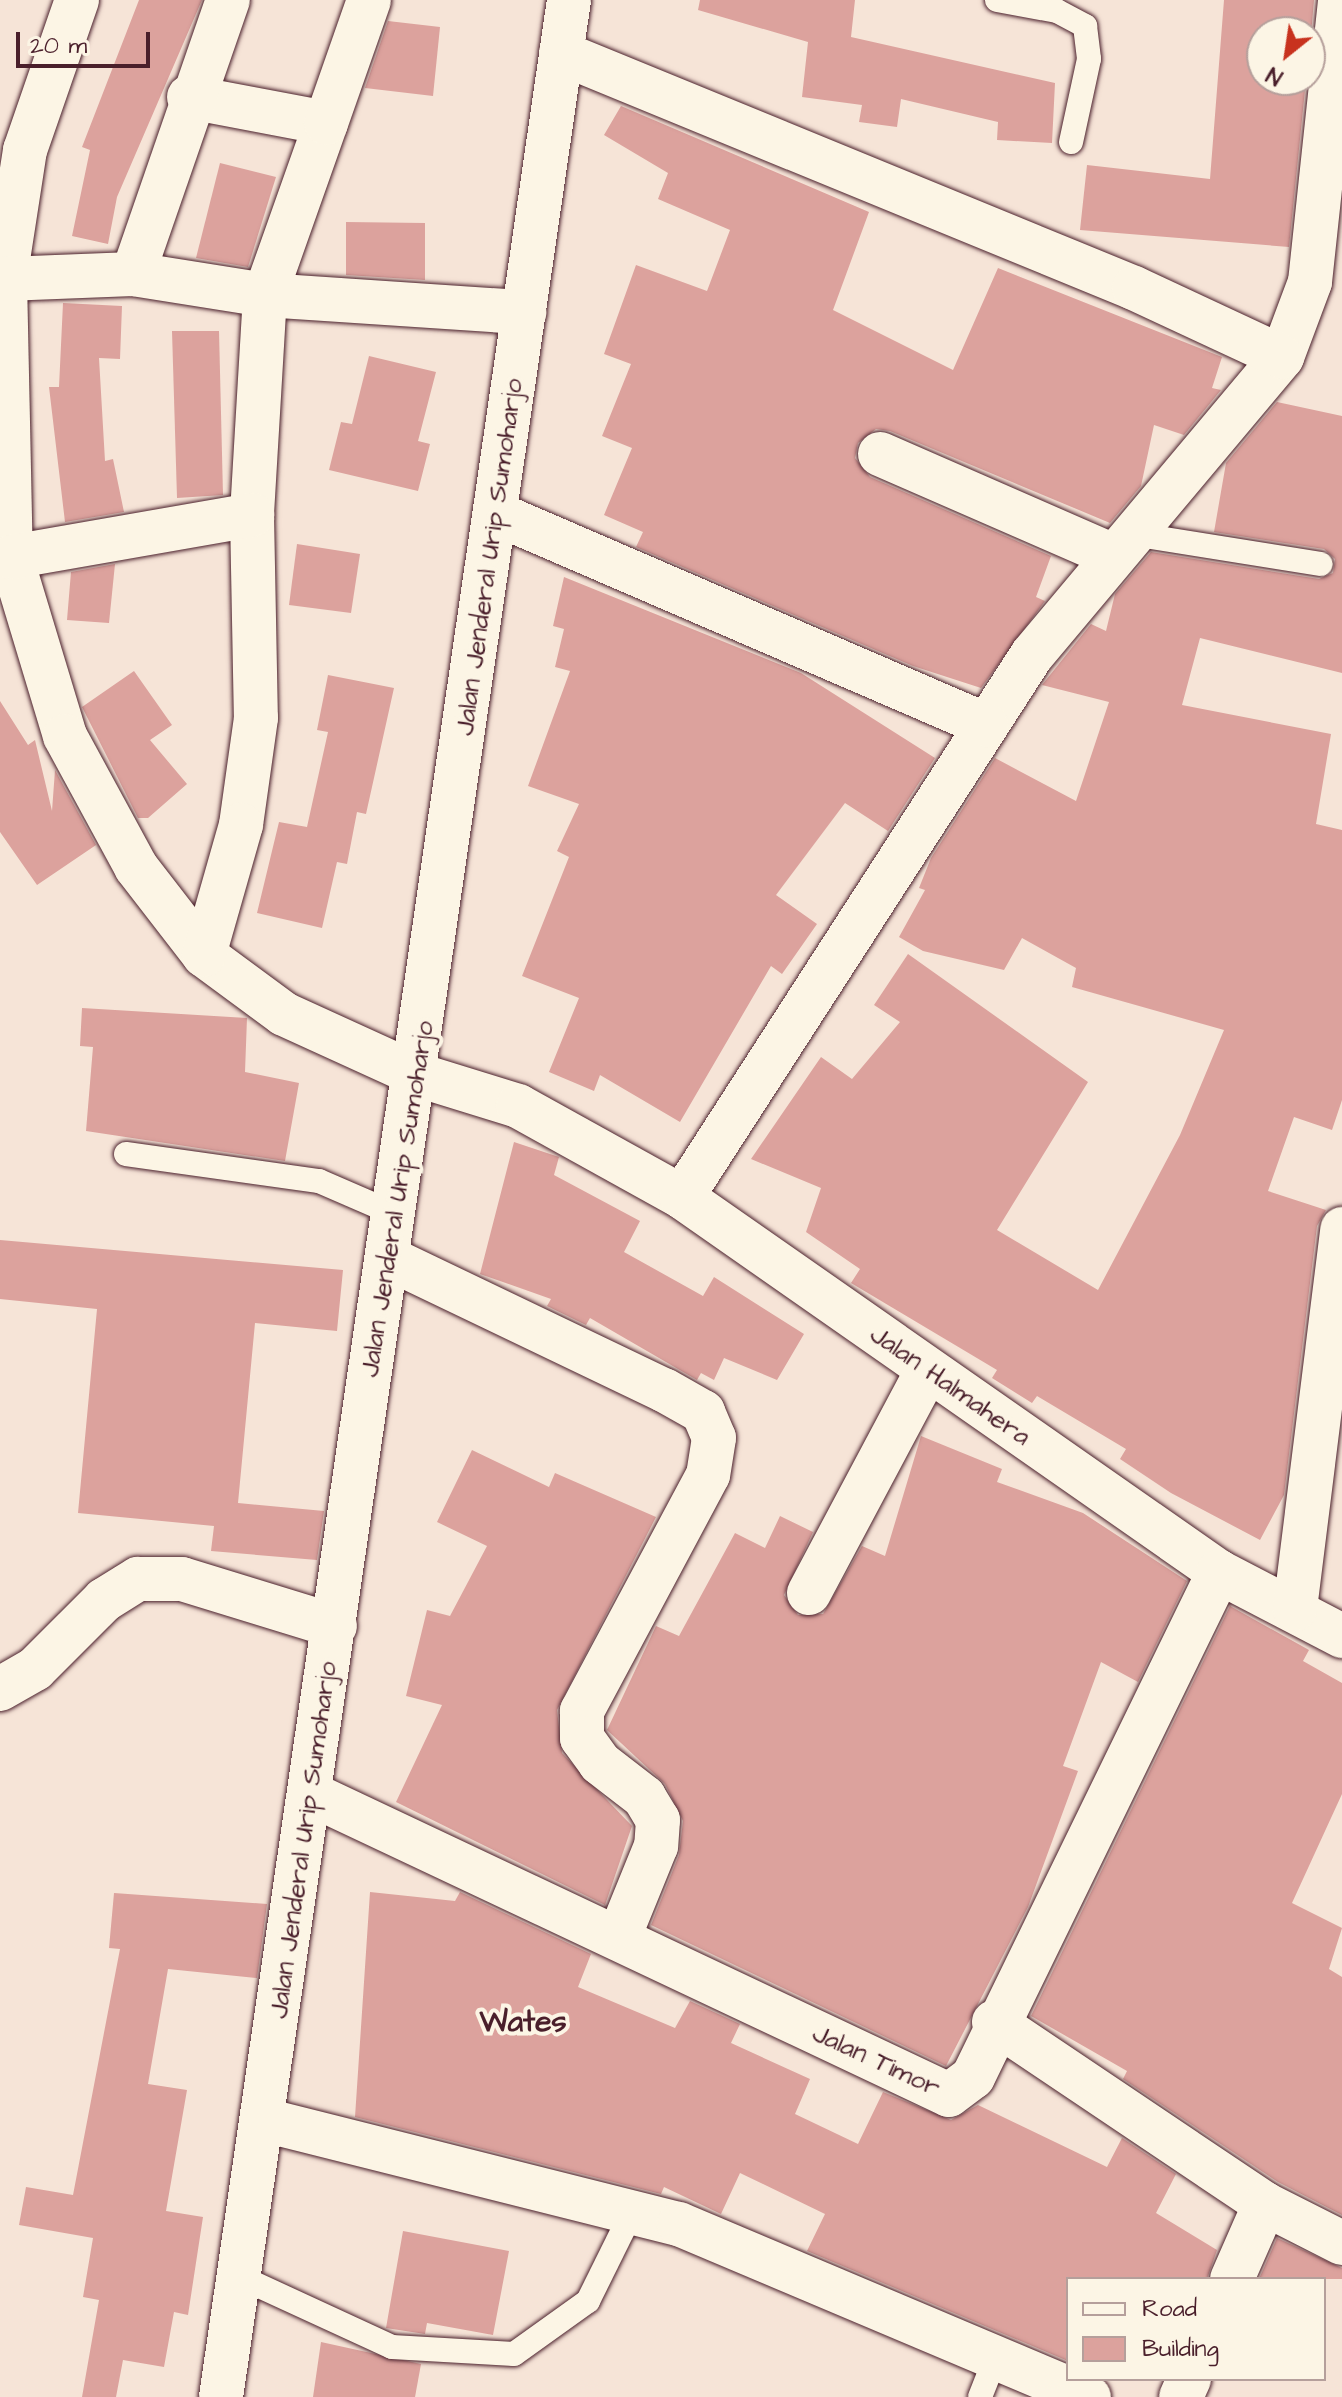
<!DOCTYPE html>
<style>
body{margin:0}
#map{position:relative;width:1342px;height:2397px;overflow:hidden;background:#f6e4d7;font-family:"Architects Daughter",sans-serif}
div>[style]{position:absolute}
.building>*{inset:0;background:#dca29d}
.roads{filter:drop-shadow(0 0 2px #4a1f2b) drop-shadow(0 0 2px #4a1f2b)}
.service>*{height:24px;margin:-12px;padding:0 12px;transform-origin:12px;border-radius:12px;background:#fcf5e5}
.minor>*{height:44px;margin:-22px;padding:0 22px;transform-origin:22px;border-radius:22px;background:#fcf5e5}
.tertiary>*{height:44px;margin:-22px;padding:0 22px;transform-origin:22px;border-radius:22px;background:#fcf5e5}
.trunk>*{height:44px;margin:-22px;padding:0 22px;transform-origin:22px;border-radius:22px;background:#fcf5e5}
span{translate:-50% -50%;white-space:nowrap;text-align:center;line-height:1.15;-webkit-text-stroke:8px #fcf5e5;paint-order:stroke}
.street-label{font-size:26px;color:#4a1f2b}
.quarter-label{font-size:30px;color:#4a1f2b;font-weight:700}
.legend{position:absolute;left:1066px;top:2277px;width:260px;height:104px;box-sizing:border-box;background:#fcf5e5;border:2px solid #b59f9b;margin:0;padding:10px 14px;list-style:none;font-size:24px;color:#4a1f2b}
.legend li{display:flex;align-items:center;gap:16px;height:40px}
.legend b{width:40px;border:2px solid #b59f9b}
.north{position:absolute;left:1246px;top:16px;width:80px;height:80px;box-sizing:border-box;background:#fcf5e5;border:2px solid #b59f9b;border-radius:50%;rotate:210deg;font-size:22px;font-weight:700;line-height:32px;text-align:center;color:#4a1f2b}
.north::after{content:'';display:block;margin:auto;width:28px;height:36px;background:#c8321e;clip-path:polygon(50% 0,100% 100%,50% 72%,0 100%)}
.scale{position:absolute;left:16px;top:32px;width:134px;height:36px;box-sizing:border-box;border:4px solid #4a1f2b;border-top:0;padding-left:10px;font-size:24px;line-height:28px;white-space:nowrap;color:#4a1f2b;-webkit-text-stroke:6px #fcf5e5;paint-order:stroke}
</style>
<div id="map">
<div class="building">
<i style="clip-path:polygon(139px 0,202px 0,117px 197px,108px 244px,72px 236px,90px 150px,82px 147px)"></i>
<i style="clip-path:polygon(700px 0,855px 0,851px 37px,1055px 83px,1052px 143px,997px 140px,998px 122px,901px 99px,897px 127px,859px 122px,862px 105px,802px 97px,808px 42px,698px 10px)"></i>
<i style="clip-path:polygon(1224px 0,1314px 0,1310px 46px,1310px 32px,1262px 32px,1262px 80px,1306px 80px,1289px 247px,1080px 230px,1087px 165px,1210px 179px)"></i>
<i style="clip-path:polygon(388px 21px,440px 27px,433px 96px,365px 88px)"></i>
<i style="clip-path:polygon(621px 106px,869px 212px,833px 310px,953px 370px,998px 268px,1222px 357px,1212px 388px,1221px 390px,1184px 435px,1154px 425px,1141px 486px,1110px 523px,890px 431px,876px 429px,858px 443px,855px 458px,870px 477px,1051px 556px,1036px 597px,1045px 601px,981px 688px,913px 666px,636px 547px,643px 532px,604px 515px,632px 448px,602px 436px,631px 364px,604px 354px,636px 265px,707px 291px,730px 230px,658px 199px,668px 173px,604px 135px)"></i>
<i style="clip-path:polygon(220px 163px,276px 177px,248px 267px,196px 258px)"></i>
<i style="clip-path:polygon(346px 222px,425px 223px,425px 280px,346px 275px)"></i>
<i style="clip-path:polygon(63px 303px,122px 306px,120px 359px,99px 358px,105px 461px,113px 459px,124px 512px,65px 522px,49px 387px,59px 387px)"></i>
<i style="clip-path:polygon(172px 331px,219px 331px,223px 495px,177px 498px)"></i>
<i style="clip-path:polygon(369px 356px,436px 372px,418px 441px,430px 444px,418px 491px,329px 470px,341px 422px,352px 424px)"></i>
<i style="clip-path:polygon(1277px 402px,1342px 416px,1342px 673px,1200px 638px,1182px 705px,1331px 734px,1316px 824px,1342px 830px,1342px 1100px,1332px 1130px,1294px 1117px,1268px 1191px,1326px 1210px,1317px 1226px,1284px 1495px,1260px 1540px,1171px 1493px,1120px 1459px,1126px 1449px,1037px 1396px,1032px 1403px,992px 1378px,997px 1370px,851px 1283px,860px 1269px,806px 1232px,821px 1188px,751px 1159px,821px 1057px,852px 1079px,900px 1022px,874px 1005px,908px 954px,1088px 1082px,997px 1230px,1098px 1290px,1180px 1135px,1224px 1030px,1072px 987px,1076px 968px,1022px 938px,1004px 970px,923px 951px,899px 937px,925px 890px,919px 888px,931px 858px,995px 758px,1076px 801px,1109px 702px,1042px 685px,1091px 624px,1106px 631px,1115px 594px,1151px 552px,1319px 579px,1333px 573px,1335px 559px,1324px 549px,1214px 532px,1226px 463px)"></i>
<i style="clip-path:polygon(297px 544px,360px 554px,351px 613px,289px 605px)"></i>
<i style="clip-path:polygon(115px 564px,109px 623px,67px 620px,71px 572px)"></i>
<i style="clip-path:polygon(564px 577px,801px 673px,935px 758px,888px 831px,845px 803px,776px 895px,817px 924px,782px 974px,771px 966px,680px 1122px,600px 1075px,594px 1091px,549px 1072px,579px 998px,522px 976px,569px 857px,557px 851px,579px 804px,528px 786px,570px 671px,555px 667px,564px 629px,553px 626px)"></i>
<i style="clip-path:polygon(134px 671px,172px 725px,150px 740px,187px 784px,148px 818px,138px 818px,82px 707px)"></i>
<i style="clip-path:polygon(328px 675px,394px 688px,366px 814px,357px 812px,347px 864px,337px 862px,322px 928px,257px 913px,279px 822px,307px 827px,328px 732px,317px 730px)"></i>
<i style="clip-path:polygon(0 701px,28px 745px,35px 740px,52px 811px,55px 770px,96px 845px,37px 885px,0 832px)"></i>
<i style="clip-path:polygon(82px 1008px,247px 1018px,245px 1072px,299px 1083px,285px 1161px,86px 1131px,93px 1047px,80px 1046px)"></i>
<i style="clip-path:polygon(514px 1142px,559px 1157px,554px 1175px,640px 1221px,624px 1252px,703px 1296px,714px 1277px,804px 1334px,777px 1380px,724px 1358px,714px 1380px,701px 1373px,697px 1380px,590px 1318px,586px 1325px,547px 1306px,551px 1299px,480px 1274px)"></i>
<i style="clip-path:polygon(0 1240px,343px 1270px,337px 1331px,255px 1323px,238px 1503px,324px 1511px,317px 1560px,211px 1551px,214px 1526px,78px 1513px,97px 1309px,0 1299px)"></i>
<i style="clip-path:polygon(921px 1436px,1002px 1469px,997px 1482px,1083px 1513px,1187px 1581px,1138px 1682px,1101px 1662px,1063px 1766px,1078px 1771px,1028px 1907px,946px 2066px,651px 1925px,679px 1855px,683px 1821px,665px 1784px,607px 1730px,656px 1626px,679px 1636px,735px 1533px,765px 1548px,780px 1516px,813px 1532px,784px 1595px,798px 1615px,823px 1614px,862px 1546px,885px 1556px)"></i>
<i style="clip-path:polygon(472px 1450px,549px 1487px,555px 1473px,656px 1517px,557px 1710px,562px 1753px,632px 1826px,605px 1905px,396px 1802px,442px 1705px,406px 1696px,427px 1610px,450px 1616px,487px 1546px,437px 1522px)"></i>
<i style="clip-path:polygon(1230px 1606px,1309px 1650px,1303px 1661px,1342px 1683px,1342px 1794px,1292px 1903px,1342px 1928px,1329px 1969px,1342px 1977px,1342px 2215px,1278px 2182px,1123px 2079px,1127px 2071px,1031px 2016px)"></i>
<i style="clip-path:polygon(370px 1892px,455px 1901px,460px 1892px,591px 1954px,578px 1987px,675px 2028px,690px 2001px,740px 2024px,731px 2043px,810px 2079px,795px 2114px,858px 2144px,883px 2092px,951px 2120px,978px 2105px,1107px 2167px,1122px 2138px,1176px 2174px,1156px 2213px,1217px 2250px,1207px 2279px,1068px 2279px,1068px 2361px,807px 2251px,825px 2214px,740px 2173px,721px 2214px,664px 2187px,661px 2194px,355px 2117px)"></i>
<i style="clip-path:polygon(114px 1893px,267px 1904px,257px 1978px,168px 1969px,148px 2084px,187px 2090px,166px 2211px,203px 2217px,188px 2315px,174px 2312px,164px 2367px,123px 2360px,116px 2397px,82px 2397px,99px 2300px,83px 2297px,93px 2238px,19px 2225px,26px 2187px,73px 2195px,120px 1949px,109px 1948px)"></i>
<i style="clip-path:polygon(403px 2231px,509px 2251px,493px 2335px,427px 2323px,425px 2334px,386px 2328px)"></i>
<i style="clip-path:polygon(1277px 2238px,1342px 2268px,1342px 2279px,1259px 2279px)"></i>
<i style="clip-path:polygon(321px 2342px,421px 2364px,415px 2397px,313px 2397px)"></i>
</div>
<div class="roads">
<div class="service">
<i style="left:997px;top:0;width:61px;rotate:10.4deg"></i>
<i style="left:1057px;top:11px;width:32px;rotate:28deg"></i>
<i style="left:1085px;top:26px;width:33px;rotate:83deg"></i>
<i style="left:1089px;top:59px;width:85px;rotate:102.2deg"></i>
<i style="left:1133px;top:534px;width:190px;rotate:9.1deg"></i>
<i style="left:126px;top:1154px;width:195px;rotate:8deg"></i>
<i style="left:319px;top:1181px;width:83px;rotate:23.5deg"></i>
<i style="left:240px;top:2277px;width:167px;rotate:24.7deg"></i>
<i style="left:392px;top:2347px;width:122px;rotate:3.3deg"></i>
<i style="left:514px;top:2354px;width:91px;rotate:-35.6deg"></i>
<i style="left:588px;top:2301px;width:99px;rotate:-63.7deg"></i>
<i style="left:980px;top:2397px;width:41px;rotate:-68.5deg"></i>
</div>
<div class="minor">
<i style="left:77px;top:0;width:159px;rotate:109.1deg"></i>
<i style="left:25px;top:150px;width:131px;rotate:98.8deg"></i>
<i style="left:5px;top:279px;width:278px;rotate:88.8deg"></i>
<i style="left:11px;top:557px;width:187px;rotate:73.2deg"></i>
<i style="left:65px;top:736px;width:149px;rotate:61.5deg"></i>
<i style="left:136px;top:867px;width:111px;rotate:52.3deg"></i>
<i style="left:204px;top:955px;width:99px;rotate:36.4deg"></i>
<i style="left:284px;top:1014px;width:147px;rotate:24.5deg"></i>
<i style="left:418px;top:1075px;width:105px;rotate:17.2deg"></i>
<i style="left:518px;top:1106px;width:188px;rotate:29deg"></i>
<i style="left:682px;top:1197px;width:645px;rotate:-57.15deg"></i>
<i style="left:1032px;top:655px;width:389px;rotate:-50deg"></i>
<i style="left:1282px;top:357px;width:80px;rotate:-69.5deg"></i>
<i style="left:1310px;top:282px;width:284px;rotate:-83.9deg"></i>
<i style="left:561px;top:53px;width:619px;rotate:22.3deg"></i>
<i style="left:1134px;top:288px;width:163px;rotate:25deg"></i>
<i style="left:189px;top:97px;width:139px;rotate:10.7deg"></i>
<i style="left:326px;top:123px;width:182px;rotate:109.5deg"></i>
<i style="left:265px;top:295px;width:220px;rotate:93.4deg"></i>
<i style="left:252px;top:515px;width:203px;rotate:88.9deg"></i>
<i style="left:256px;top:718px;width:108px;rotate:98deg"></i>
<i style="left:241px;top:825px;width:135px;rotate:105.9deg"></i>
<i style="left:326px;top:123px;width:130px;rotate:-70.7deg"></i>
<i style="left:133px;top:274px;width:290px;rotate:-70.9deg"></i>
<i style="left:5px;top:279px;width:128px;rotate:-2.2deg"></i>
<i style="left:133px;top:274px;width:134px;rotate:9deg"></i>
<i style="left:265px;top:295px;width:260px;rotate:3.8deg"></i>
<i style="left:880px;top:454px;width:254px;rotate:23.6deg"></i>
<i style="left:495px;top:513px;width:535px;rotate:23.35deg"></i>
<i style="left:11px;top:557px;width:245px;rotate:-9.9deg"></i>
<i style="left:682px;top:1197px;width:655px;rotate:34.93deg"></i>
<i style="left:1219px;top:1572px;width:139px;rotate:27.5deg"></i>
<i style="left:388px;top:1258px;width:306px;rotate:25.6deg"></i>
<i style="left:664px;top:1390px;width:45px;rotate:29.4deg"></i>
<i style="left:703px;top:1412px;width:28px;rotate:67deg"></i>
<i style="left:714px;top:1438px;width:37px;rotate:99deg"></i>
<i style="left:708px;top:1475px;width:268px;rotate:118.1deg"></i>
<i style="left:582px;top:1711px;width:27px;rotate:90deg"></i>
<i style="left:582px;top:1738px;width:31px;rotate:54deg"></i>
<i style="left:600px;top:1763px;width:56px;rotate:37.7deg"></i>
<i style="left:644px;top:1797px;width:27px;rotate:59deg"></i>
<i style="left:658px;top:1820px;width:26px;rotate:94deg"></i>
<i style="left:656px;top:1846px;width:98px;rotate:112.1deg"></i>
<i style="left:809px;top:1593px;width:251px;rotate:-62deg"></i>
<i style="left:1295px;top:1609px;width:383px;rotate:-82.9deg"></i>
<i style="left:0;top:1689px;width:40px;rotate:-29.7deg"></i>
<i style="left:35px;top:1669px;width:98px;rotate:-45deg"></i>
<i style="left:104px;top:1600px;width:40px;rotate:-32deg"></i>
<i style="left:138px;top:1579px;width:44px"></i>
<i style="left:182px;top:1579px;width:160px;rotate:17.1deg"></i>
<i style="left:311px;top:1794px;width:705px;rotate:25.26deg"></i>
<i style="left:949px;top:2095px;width:30px;rotate:-37deg"></i>
<i style="left:973px;top:2077px;width:562px;rotate:-64.03deg"></i>
<i style="left:994px;top:2022px;width:326px;rotate:33.9deg"></i>
<i style="left:1265px;top:2204px;width:86px;rotate:26.9deg"></i>
<i style="left:1232px;top:2279px;width:82px;rotate:-66.3deg"></i>
<i style="left:1181px;top:2397px;width:20px;rotate:-66deg"></i>
</div>
<div class="tertiary">
<i style="left:264px;top:2120px;width:428px;rotate:14.1deg"></i>
<i style="left:679px;top:2224px;width:445px;rotate:22.9deg"></i>
</div>
<div class="trunk">
<i style="left:221px;top:2397px;width:2422px;rotate:-81.74deg"></i>
</div>
</div>
<div class="street-label">
<span style="left:490px;top:557px;rotate:-82deg">Jalan Jenderal Urip Sumoharjo</span>
<span style="left:398px;top:1199px;rotate:-81deg">Jalan Jenderal Urip Sumoharjo</span>
<span style="left:950px;top:1386px;rotate:35deg">Jalan Halmahera</span>
<span style="left:304px;top:1840px;rotate:-82deg">Jalan Jenderal Urip Sumoharjo</span>
<span style="left:876px;top:2061px;rotate:25deg">Jalan Timor</span>
</div>
<div class="quarter-label">
<span style="left:523px;top:2022px">Wates</span>
</div>
<ul class="legend">
<li><b style="height:10px;background:#fcf5e5"></b>Road</li>
<li><b style="height:22px;background:#dca29d"></b>Building</li>
</ul>
<div class="north">N</div>
<div class="scale">20 m</div>
</div>
